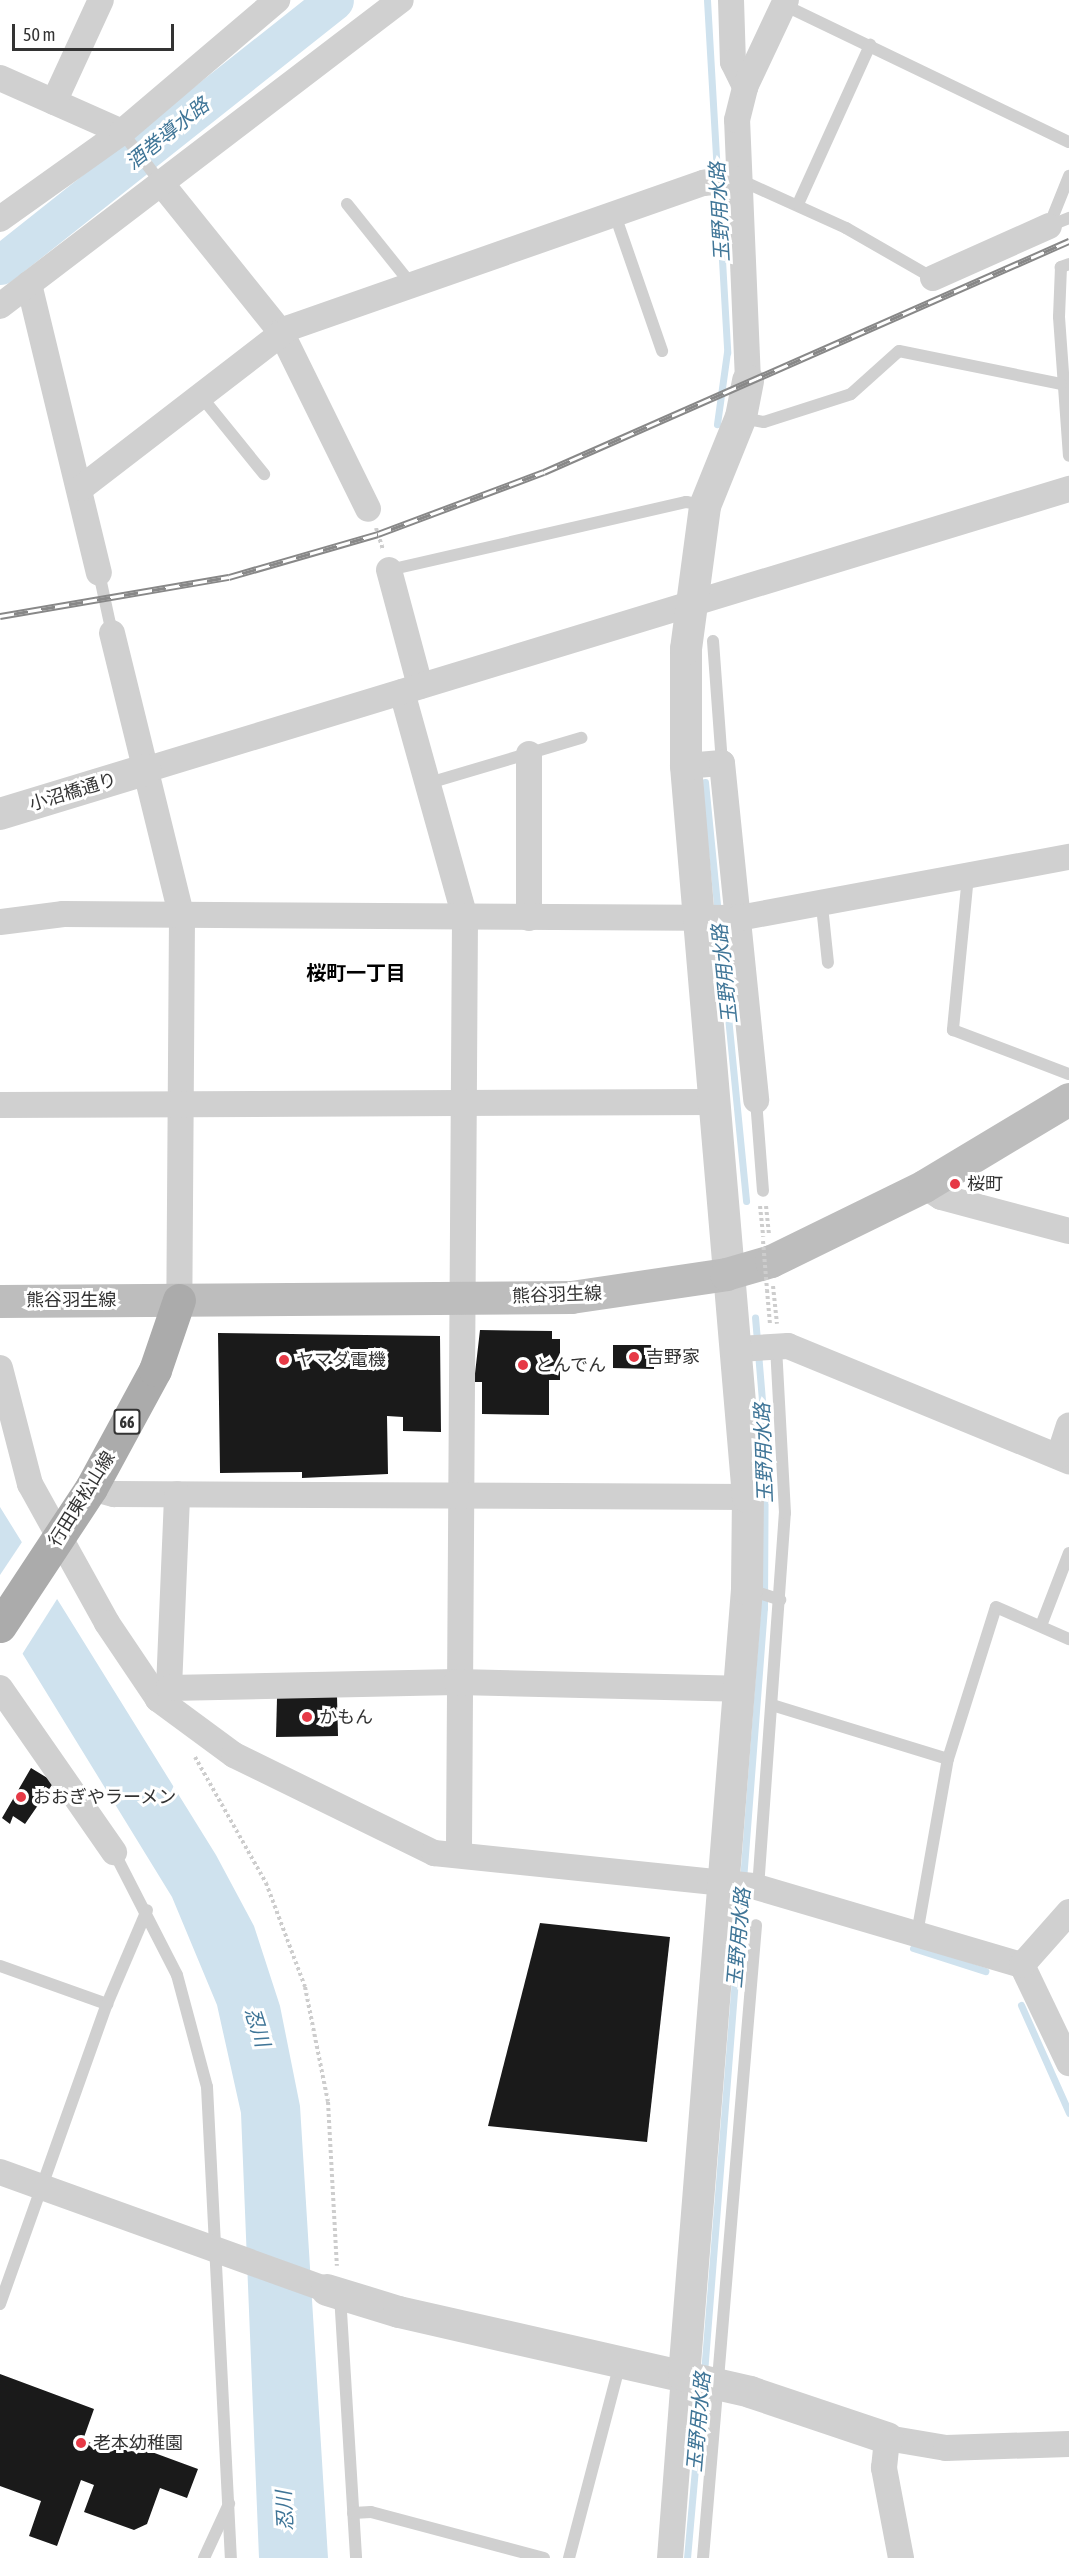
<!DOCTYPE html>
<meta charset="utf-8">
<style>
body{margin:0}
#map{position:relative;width:1069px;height:2558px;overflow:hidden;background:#fff;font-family:"Asap Condensed","Noto Sans JP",sans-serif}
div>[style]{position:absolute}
.water>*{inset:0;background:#cfe2ee}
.pier>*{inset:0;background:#fff}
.stream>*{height:7px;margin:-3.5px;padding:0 3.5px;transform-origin:3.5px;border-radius:3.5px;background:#cfe2ee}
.river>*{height:39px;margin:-19.5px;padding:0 19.5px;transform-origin:19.5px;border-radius:19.5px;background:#cfe2ee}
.building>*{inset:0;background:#1a1a1a}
.path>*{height:4px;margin-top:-2px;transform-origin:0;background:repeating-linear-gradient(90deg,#cdcdcd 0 3px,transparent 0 6px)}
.service>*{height:12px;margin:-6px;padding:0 6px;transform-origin:6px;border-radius:6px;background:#d0d0d0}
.minor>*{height:26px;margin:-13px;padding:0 13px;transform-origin:13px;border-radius:13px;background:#d0d0d0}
.tertiary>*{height:32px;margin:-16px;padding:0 16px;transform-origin:16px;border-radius:16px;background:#d0d0d0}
.secondary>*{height:33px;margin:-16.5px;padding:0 16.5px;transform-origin:16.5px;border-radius:16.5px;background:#bdbdbd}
.primary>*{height:33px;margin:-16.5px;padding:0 16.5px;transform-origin:16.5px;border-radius:16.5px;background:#ababab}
.rail>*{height:7px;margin-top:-3.5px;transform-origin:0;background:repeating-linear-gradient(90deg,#fff 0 14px,#888 0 28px);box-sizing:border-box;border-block:2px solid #888}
.path-bridge>*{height:4px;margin-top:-2px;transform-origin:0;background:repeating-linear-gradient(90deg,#cdcdcd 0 3px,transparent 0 6px)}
.dots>*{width:16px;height:16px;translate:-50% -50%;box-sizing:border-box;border:3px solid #fff;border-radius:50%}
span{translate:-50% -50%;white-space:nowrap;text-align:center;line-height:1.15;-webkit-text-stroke:6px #fff;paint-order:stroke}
.shield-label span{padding:2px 4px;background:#fff;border:2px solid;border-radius:4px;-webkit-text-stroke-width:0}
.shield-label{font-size:16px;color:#333;font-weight:700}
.street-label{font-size:18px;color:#333}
.poi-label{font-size:18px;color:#333}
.left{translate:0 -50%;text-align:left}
.water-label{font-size:20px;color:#3f7597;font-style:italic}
.neighbourhood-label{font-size:20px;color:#000;font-weight:700}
.scale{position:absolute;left:12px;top:24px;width:162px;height:27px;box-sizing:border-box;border:3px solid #333;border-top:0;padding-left:8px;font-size:18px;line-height:21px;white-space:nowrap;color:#333;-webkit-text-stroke:4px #fff;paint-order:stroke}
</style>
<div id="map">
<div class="water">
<i style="clip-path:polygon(0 1507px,216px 1855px,254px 1926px,280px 2006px,300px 2106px,328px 2558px,259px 2558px,241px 2113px,217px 2005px,172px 1897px,0 1617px)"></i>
</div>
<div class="pier">
<i style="clip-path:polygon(24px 1539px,59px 1596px,21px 1656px,0 1622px,0 1575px)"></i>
</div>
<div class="stream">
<i style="left:707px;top:0;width:353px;rotate:86.7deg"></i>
<i style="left:727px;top:352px;width:73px;rotate:97.9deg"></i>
<i style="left:705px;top:782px;width:421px;rotate:84.4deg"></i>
<i style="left:743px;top:1880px;width:273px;rotate:-85.6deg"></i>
<i style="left:764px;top:1608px;width:172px;rotate:-89.7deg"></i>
<i style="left:765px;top:1436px;width:119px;rotate:-94.8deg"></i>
<i style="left:913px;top:1948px;width:76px;rotate:17.7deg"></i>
<i style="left:1021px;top:2005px;width:118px;rotate:66deg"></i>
<i style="left:704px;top:2373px;width:483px;rotate:-85.5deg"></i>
<i style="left:687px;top:2558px;width:169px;rotate:-84.9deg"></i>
</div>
<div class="river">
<i style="left:0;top:265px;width:426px;rotate:-38.4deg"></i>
</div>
<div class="building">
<i style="clip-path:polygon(480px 1330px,552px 1331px,552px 1339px,560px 1339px,560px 1380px,549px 1380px,549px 1415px,482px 1414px,482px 1382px,474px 1382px)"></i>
<i style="clip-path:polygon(218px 1333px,440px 1336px,441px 1432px,403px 1431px,403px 1417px,387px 1416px,388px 1474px,302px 1478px,302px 1472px,220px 1473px)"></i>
<i style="clip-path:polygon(613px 1345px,654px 1345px,654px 1369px,613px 1368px)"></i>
<i style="clip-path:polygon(337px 1696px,338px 1736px,276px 1737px,277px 1698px)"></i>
<i style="clip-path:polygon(31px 1768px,54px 1782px,25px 1824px,13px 1816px,10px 1824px,2px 1818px)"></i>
<i style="clip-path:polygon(540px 1923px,670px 1937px,647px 2142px,488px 2126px)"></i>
<i style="clip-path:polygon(0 2374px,94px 2409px,83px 2440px,107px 2449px,111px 2437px,198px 2469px,187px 2498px,160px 2488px,147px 2524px,134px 2530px,84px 2512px,94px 2485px,81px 2480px,57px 2546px,29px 2536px,41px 2501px,0 2486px)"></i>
</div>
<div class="path">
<i style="left:376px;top:528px;width:23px;rotate:72deg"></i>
<i style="left:760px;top:1206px;width:31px;rotate:84deg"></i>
<i style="left:766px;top:1206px;width:29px;rotate:84deg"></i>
<i style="left:773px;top:1286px;width:38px;rotate:84deg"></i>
<i style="left:767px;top:1290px;width:35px;rotate:85deg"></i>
<i style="left:195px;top:1757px;width:145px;rotate:60.6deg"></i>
<i style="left:266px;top:1883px;width:111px;rotate:69.4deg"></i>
<i style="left:305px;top:1987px;width:117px;rotate:78.7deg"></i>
<i style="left:328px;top:2102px;width:164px;rotate:86.9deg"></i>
</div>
<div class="service">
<i style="left:784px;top:5px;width:316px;rotate:25.7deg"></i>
<i style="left:122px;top:132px;width:64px;rotate:52.6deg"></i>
<i style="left:738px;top:179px;width:119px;rotate:24.4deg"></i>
<i style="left:846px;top:228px;width:100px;rotate:29.9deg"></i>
<i style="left:347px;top:204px;width:104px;rotate:51.3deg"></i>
<i style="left:798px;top:204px;width:175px;rotate:-65.6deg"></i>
<i style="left:615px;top:215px;width:144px;rotate:70.9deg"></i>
<i style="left:1049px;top:226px;width:54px;rotate:-68.2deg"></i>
<i style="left:1049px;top:226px;width:22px;rotate:-22deg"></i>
<i style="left:1069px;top:264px;width:9px;rotate:159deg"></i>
<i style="left:1061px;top:267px;width:50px;rotate:92.3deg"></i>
<i style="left:1059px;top:317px;width:139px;rotate:85.9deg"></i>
<i style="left:200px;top:395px;width:102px;rotate:51deg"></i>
<i style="left:743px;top:418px;width:21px;rotate:11deg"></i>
<i style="left:764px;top:422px;width:91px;rotate:-17.8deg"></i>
<i style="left:851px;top:394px;width:64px;rotate:-41.9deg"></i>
<i style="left:899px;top:351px;width:165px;rotate:11.5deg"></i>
<i style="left:389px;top:570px;width:305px;rotate:-12.9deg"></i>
<i style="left:686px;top:502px;width:18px;rotate:9deg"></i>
<i style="left:99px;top:573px;width:61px;rotate:77.8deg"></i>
<i style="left:713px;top:641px;width:122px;rotate:85.8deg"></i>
<i style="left:429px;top:783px;width:159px;rotate:-16.5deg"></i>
<i style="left:968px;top:876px;width:155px;rotate:95.6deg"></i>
<i style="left:953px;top:1030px;width:124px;rotate:20.8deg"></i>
<i style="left:822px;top:906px;width:57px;rotate:84deg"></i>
<i style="left:756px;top:1100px;width:91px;rotate:85.6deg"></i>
<i style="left:747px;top:1589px;width:35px;rotate:18deg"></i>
<i style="left:1042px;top:1623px;width:75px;rotate:-68.9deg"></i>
<i style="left:772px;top:1705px;width:184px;rotate:17.1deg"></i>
<i style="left:114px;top:1852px;width:138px;rotate:62.9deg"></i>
<i style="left:177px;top:1975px;width:116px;rotate:75deg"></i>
<i style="left:207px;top:2087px;width:472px;rotate:87.1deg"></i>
<i style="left:758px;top:1888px;width:376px;rotate:-85.9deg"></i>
<i style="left:785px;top:1513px;width:168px;rotate:-93.1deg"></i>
<i style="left:917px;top:1934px;width:178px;rotate:-80deg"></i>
<i style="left:948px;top:1759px;width:159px;rotate:-72.5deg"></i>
<i style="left:996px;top:1607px;width:80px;rotate:23.7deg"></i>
<i style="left:0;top:1966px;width:114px;rotate:19.6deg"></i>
<i style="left:340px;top:2295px;width:263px;rotate:86.5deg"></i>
<i style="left:0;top:2304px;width:319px;rotate:-70.4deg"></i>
<i style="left:107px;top:2004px;width:102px;rotate:-66.9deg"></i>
<i style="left:353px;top:2513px;width:18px;rotate:-3deg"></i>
<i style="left:371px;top:2512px;width:179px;rotate:14.9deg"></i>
<i style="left:204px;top:2558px;width:60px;rotate:-65.2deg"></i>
<i style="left:569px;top:2558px;width:201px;rotate:-75.3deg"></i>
<i style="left:703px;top:2558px;width:635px;rotate:-85.21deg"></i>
</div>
<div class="minor">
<i style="left:731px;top:0;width:62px;rotate:88.2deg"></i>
<i style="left:733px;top:62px;width:28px;rotate:64deg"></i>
<i style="left:0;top:78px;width:133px;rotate:23.9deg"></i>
<i style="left:54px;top:102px;width:112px;rotate:-65.3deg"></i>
<i style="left:161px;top:183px;width:191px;rotate:51.2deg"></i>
<i style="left:281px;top:332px;width:197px;rotate:63.8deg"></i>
<i style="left:0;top:219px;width:150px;rotate:-35.5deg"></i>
<i style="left:122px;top:132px;width:204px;rotate:-40.4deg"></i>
<i style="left:933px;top:278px;width:127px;rotate:-24.1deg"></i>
<i style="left:29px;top:284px;width:297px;rotate:76.4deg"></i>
<i style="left:0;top:306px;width:504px;rotate:-37.35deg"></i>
<i style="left:748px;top:381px;width:261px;rotate:-92.4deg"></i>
<i style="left:737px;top:120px;width:34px;rotate:-76deg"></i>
<i style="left:745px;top:87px;width:96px;rotate:-64.8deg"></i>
<i style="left:81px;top:488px;width:262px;rotate:-37.6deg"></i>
<i style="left:289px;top:328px;width:440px;rotate:-19.3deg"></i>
<i style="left:704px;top:183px;width:33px;rotate:-7deg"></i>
<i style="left:389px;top:570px;width:120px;rotate:75deg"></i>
<i style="left:112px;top:633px;width:292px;rotate:76.2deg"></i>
<i style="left:182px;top:917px;width:383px;rotate:90.4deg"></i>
<i style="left:402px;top:692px;width:235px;rotate:74.4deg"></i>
<i style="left:465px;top:918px;width:937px;rotate:90.37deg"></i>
<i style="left:529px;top:754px;width:164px;rotate:90deg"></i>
<i style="left:686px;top:766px;width:36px;rotate:-5deg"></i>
<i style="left:722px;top:763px;width:339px;rotate:84.2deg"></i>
<i style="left:145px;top:770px;width:966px;rotate:-16.92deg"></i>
<i style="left:0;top:922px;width:64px;rotate:-7.2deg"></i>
<i style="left:63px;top:914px;width:676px;rotate:0.34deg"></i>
<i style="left:739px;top:918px;width:336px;rotate:-10.5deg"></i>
<i style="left:0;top:1105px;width:715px;rotate:-0.24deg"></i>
<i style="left:924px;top:1186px;width:20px;rotate:33deg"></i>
<i style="left:941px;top:1197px;width:132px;rotate:14.9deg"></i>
<i style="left:738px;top:1349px;width:50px;rotate:-3.4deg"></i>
<i style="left:788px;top:1346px;width:304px;rotate:22.3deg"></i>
<i style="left:0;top:1368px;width:120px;rotate:75.5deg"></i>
<i style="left:30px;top:1484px;width:159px;rotate:61deg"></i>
<i style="left:107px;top:1623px;width:92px;rotate:56.1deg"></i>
<i style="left:158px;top:1699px;width:94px;rotate:36.4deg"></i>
<i style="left:234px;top:1755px;width:223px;rotate:26.1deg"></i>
<i style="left:434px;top:1853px;width:321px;rotate:5.9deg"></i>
<i style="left:753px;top:1886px;width:280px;rotate:16.4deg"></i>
<i style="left:1022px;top:1965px;width:109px;rotate:64.4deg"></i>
<i style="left:1059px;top:1456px;width:32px;rotate:-72deg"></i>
<i style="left:91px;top:1488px;width:24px;rotate:15deg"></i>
<i style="left:114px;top:1494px;width:634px;rotate:0.27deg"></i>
<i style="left:0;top:1688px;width:200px;rotate:55.2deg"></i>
<i style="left:169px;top:1688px;width:194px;rotate:-87.6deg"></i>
<i style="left:158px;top:1699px;width:16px;rotate:-45deg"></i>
<i style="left:169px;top:1688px;width:288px;rotate:-1.2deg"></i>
<i style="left:457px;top:1682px;width:281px;rotate:1.4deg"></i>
<i style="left:1022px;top:1965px;width:71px;rotate:-48.4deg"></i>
<i style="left:0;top:2172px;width:348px;rotate:19.8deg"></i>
<i style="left:670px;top:2558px;width:183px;rotate:-85.6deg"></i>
<i style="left:901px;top:2558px;width:92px;rotate:-100.7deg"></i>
<i style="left:884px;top:2468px;width:30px;rotate:-84deg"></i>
<i style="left:887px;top:2438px;width:60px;rotate:9.6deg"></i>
<i style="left:946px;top:2448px;width:123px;rotate:-1.9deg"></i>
</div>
<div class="tertiary">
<i style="left:0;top:814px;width:152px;rotate:-16.9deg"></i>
<i style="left:327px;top:2290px;width:75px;rotate:17deg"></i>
<i style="left:399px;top:2312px;width:360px;rotate:12.8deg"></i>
<i style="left:750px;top:2392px;width:145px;rotate:18.6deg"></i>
<i style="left:684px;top:2376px;width:790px;rotate:-85.42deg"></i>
<i style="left:747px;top:1589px;width:92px;rotate:-89.4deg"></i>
<i style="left:748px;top:1497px;width:734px;rotate:-94.85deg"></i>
<i style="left:686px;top:766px;width:117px;rotate:-90deg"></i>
<i style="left:686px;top:649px;width:144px;rotate:-82.4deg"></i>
<i style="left:705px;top:506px;width:96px;rotate:-68deg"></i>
<i style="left:741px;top:417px;width:37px;rotate:-79deg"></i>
</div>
<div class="secondary">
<i style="left:0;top:1301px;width:571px;rotate:-0.4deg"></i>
<i style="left:571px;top:1297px;width:157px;rotate:-8.4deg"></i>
<i style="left:726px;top:1274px;width:47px;rotate:-16.1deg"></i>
<i style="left:771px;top:1261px;width:170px;rotate:-26.1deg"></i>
<i style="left:924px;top:1186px;width:169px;rotate:-31deg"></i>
</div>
<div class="primary">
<i style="left:0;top:1626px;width:165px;rotate:-56.6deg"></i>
<i style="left:91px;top:1488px;width:134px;rotate:-61.5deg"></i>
<i style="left:155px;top:1370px;width:74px;rotate:-71.1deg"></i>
</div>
<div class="rail">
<i style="left:0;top:616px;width:232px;rotate:-9.7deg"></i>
<i style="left:229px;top:577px;width:155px;rotate:-16.1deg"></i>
<i style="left:378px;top:534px;width:177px;rotate:-20.5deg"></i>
<i style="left:544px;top:472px;width:574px;rotate:-23.75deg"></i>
</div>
<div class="path-bridge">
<i style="left:763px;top:1241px;width:49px;rotate:85.3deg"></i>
</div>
<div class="dots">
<i style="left:955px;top:1184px;background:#e63946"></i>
<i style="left:634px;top:1357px;background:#e63946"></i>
<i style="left:284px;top:1360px;background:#e63946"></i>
<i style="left:523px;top:1365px;background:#e63946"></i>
<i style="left:307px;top:1717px;background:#e63946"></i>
<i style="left:21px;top:1797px;background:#e63946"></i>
<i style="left:81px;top:2443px;background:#e63946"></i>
</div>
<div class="shield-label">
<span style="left:127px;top:1422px">66</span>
</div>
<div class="street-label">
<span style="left:73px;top:792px;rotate:-17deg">小沼橋通り</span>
<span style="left:557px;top:1295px;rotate:-2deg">熊谷羽生線</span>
<span style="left:71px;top:1300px">熊谷羽生線</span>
<span style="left:82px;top:1499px;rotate:-58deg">行田東松山線</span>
</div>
<div class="poi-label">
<span class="left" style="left:967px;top:1184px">桜町</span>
<span class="left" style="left:646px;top:1357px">吉野家</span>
<span class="left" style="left:296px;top:1360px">ヤマダ電機</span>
<span class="left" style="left:535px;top:1365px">とんでん</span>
<span class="left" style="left:319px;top:1717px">かもん</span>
<span class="left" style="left:33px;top:1797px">おおぎやラーメン</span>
<span class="left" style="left:93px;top:2443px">老本幼稚園</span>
</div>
<div class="water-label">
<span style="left:167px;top:133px;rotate:-39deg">酒巻導水路</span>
<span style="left:719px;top:212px;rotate:-93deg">玉野用水路</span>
<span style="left:724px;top:974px;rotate:-96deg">玉野用水路</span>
<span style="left:763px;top:1453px;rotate:-92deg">玉野用水路</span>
<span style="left:738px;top:1938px;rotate:-85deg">玉野用水路</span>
<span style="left:258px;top:2027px;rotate:72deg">忍川</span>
<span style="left:698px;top:2422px;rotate:-85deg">玉野用水路</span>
<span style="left:284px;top:2511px;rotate:-93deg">忍川</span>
</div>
<div class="neighbourhood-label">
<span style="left:356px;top:972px">桜町一丁目</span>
</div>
<div class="scale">50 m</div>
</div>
